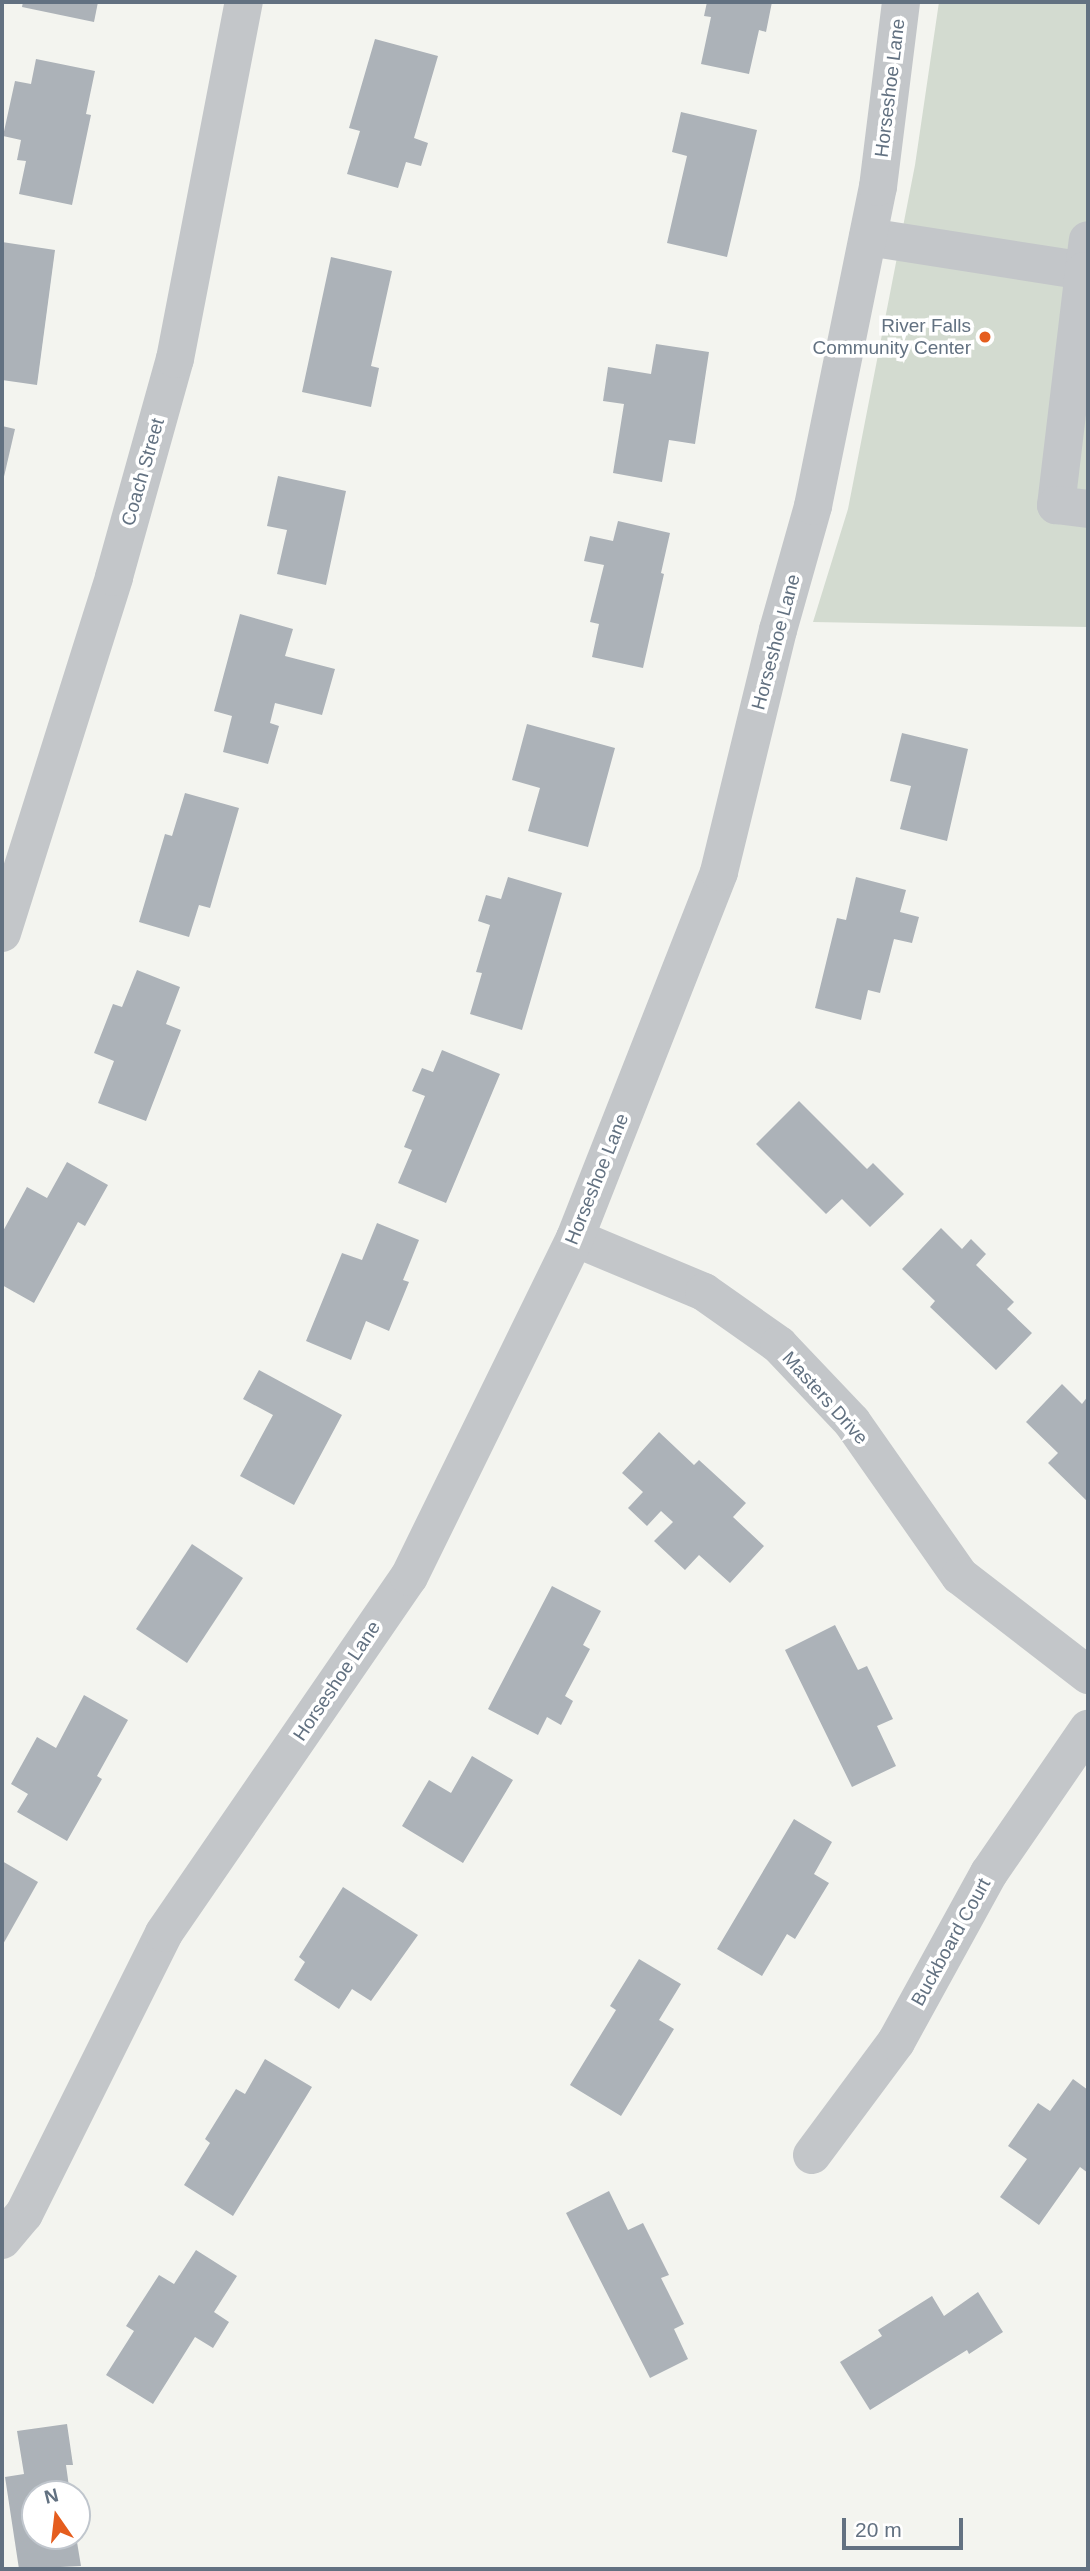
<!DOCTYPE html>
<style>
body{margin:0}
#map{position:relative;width:1090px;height:2571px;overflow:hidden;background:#f3f4ef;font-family:Arial,sans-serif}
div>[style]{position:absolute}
.green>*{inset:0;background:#d3dbd0}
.building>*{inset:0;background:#acb2b8}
.minor>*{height:38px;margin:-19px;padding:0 19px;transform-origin:19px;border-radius:19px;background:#c3c6c9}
.dots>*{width:19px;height:19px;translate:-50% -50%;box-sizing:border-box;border:4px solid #fff;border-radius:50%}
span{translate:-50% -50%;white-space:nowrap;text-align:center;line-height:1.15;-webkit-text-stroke:7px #fff;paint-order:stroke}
.street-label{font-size:19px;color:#627181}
.poi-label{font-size:19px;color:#627181}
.right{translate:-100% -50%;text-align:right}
.frame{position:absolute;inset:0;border:4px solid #627181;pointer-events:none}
.north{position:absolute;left:21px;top:2480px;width:70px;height:70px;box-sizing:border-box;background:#fff;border:2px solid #c0c6cd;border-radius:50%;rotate:346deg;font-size:19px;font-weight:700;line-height:28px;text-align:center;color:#627181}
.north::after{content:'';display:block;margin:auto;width:24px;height:32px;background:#e55d1e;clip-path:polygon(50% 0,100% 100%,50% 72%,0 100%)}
.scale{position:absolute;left:842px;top:2518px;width:121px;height:32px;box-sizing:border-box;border:4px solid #627181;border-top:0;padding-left:9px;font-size:21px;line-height:24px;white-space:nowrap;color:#627181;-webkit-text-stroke:5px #fff;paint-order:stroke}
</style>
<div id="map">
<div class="green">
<i style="clip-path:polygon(939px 2px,1088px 2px,1088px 627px,813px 622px,848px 509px,915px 165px)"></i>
</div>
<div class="building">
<i style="clip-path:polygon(23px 2px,98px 2px,94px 22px,22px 7px)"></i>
<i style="clip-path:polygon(707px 2px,772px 2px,766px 32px,759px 30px,749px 74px,701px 64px,711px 17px,704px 16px)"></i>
<i style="clip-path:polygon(375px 39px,438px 56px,414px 138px,428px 143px,421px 166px,406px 162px,398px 188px,347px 174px,360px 131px,349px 128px)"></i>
<i style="clip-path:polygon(36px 59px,95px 71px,86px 114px,91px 115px,72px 205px,19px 194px,26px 161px,17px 160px,21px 140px,3px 136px,15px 81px,31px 84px)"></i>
<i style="clip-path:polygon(681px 112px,757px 130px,727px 257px,667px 243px,687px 156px,672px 152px)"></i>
<i style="clip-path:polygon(2px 242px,55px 250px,37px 385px,2px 380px)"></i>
<i style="clip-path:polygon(331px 257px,392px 271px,371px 366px,379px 368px,371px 407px,302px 392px)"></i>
<i style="clip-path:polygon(656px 344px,709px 352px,695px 444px,669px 440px,662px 482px,613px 473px,624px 404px,603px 401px,608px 367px,651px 374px)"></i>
<i style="clip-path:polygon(2px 426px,15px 429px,3px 481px,2px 480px)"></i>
<i style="clip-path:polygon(278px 476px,346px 491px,326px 585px,277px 574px,287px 530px,267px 526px)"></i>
<i style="clip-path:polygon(618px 521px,670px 533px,661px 573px,664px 574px,643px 668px,592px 657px,599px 624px,590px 622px,604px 565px,584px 561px,590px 536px,613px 541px)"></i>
<i style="clip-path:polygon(240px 614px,293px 629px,285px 656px,335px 669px,322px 715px,275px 703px,270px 723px,279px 726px,268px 764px,223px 752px,232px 716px,214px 711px)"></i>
<i style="clip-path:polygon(527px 724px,615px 748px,588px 847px,528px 831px,540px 788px,512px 780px)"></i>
<i style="clip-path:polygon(902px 733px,968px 749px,947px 841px,900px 829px,911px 786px,890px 781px)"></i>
<i style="clip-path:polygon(185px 793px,239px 808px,210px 908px,199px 905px,189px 937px,139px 922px,165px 834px,172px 836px)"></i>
<i style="clip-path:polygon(508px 877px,562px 893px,522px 1030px,470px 1014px,482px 973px,476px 972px,490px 925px,478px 921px,486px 895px,501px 899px)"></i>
<i style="clip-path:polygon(856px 877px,906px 890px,900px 912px,919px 917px,912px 943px,894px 939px,880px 993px,868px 990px,861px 1020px,815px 1008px,837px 918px,846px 920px)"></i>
<i style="clip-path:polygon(137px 970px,180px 987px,166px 1024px,181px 1030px,146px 1121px,98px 1103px,114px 1061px,94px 1053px,113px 1004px,122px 1007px)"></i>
<i style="clip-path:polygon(442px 1050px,500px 1074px,446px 1203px,398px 1183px,412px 1150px,404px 1147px,425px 1096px,412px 1091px,422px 1068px,433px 1072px)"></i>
<i style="clip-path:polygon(799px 1101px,867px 1169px,873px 1163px,904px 1194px,870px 1227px,842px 1199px,826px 1214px,756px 1144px)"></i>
<i style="clip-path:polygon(67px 1162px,108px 1185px,85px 1226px,78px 1222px,34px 1303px,2px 1285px,2px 1233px,27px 1187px,47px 1198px)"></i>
<i style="clip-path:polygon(377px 1223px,419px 1240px,403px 1280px,409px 1282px,389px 1331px,366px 1321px,351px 1360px,306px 1341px,342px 1253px,362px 1260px)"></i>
<i style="clip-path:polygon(941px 1228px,962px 1249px,971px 1239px,986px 1254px,976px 1265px,1014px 1302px,1007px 1309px,1032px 1333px,996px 1370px,930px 1307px,935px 1301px,902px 1269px)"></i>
<i style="clip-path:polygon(259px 1370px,342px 1415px,294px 1505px,240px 1476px,273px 1415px,243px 1399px)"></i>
<i style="clip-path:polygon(1062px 1384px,1082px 1404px,1088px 1396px,1088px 1502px,1048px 1463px,1058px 1453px,1026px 1422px)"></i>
<i style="clip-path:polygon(659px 1432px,694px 1465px,699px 1460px,746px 1503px,733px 1517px,764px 1546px,730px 1583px,699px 1555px,685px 1570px,654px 1541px,673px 1522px,661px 1511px,647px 1526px,628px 1508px,643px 1492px,622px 1473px)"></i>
<i style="clip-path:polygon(192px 1544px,243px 1578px,187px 1663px,136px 1629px)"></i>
<i style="clip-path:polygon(552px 1586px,601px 1611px,583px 1645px,590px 1649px,565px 1696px,573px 1701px,561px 1725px,547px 1717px,538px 1735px,488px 1709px)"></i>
<i style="clip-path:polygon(835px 1625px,858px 1670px,867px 1666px,893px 1719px,877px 1726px,896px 1766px,852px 1787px,785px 1650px)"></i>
<i style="clip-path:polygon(84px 1695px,128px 1720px,97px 1776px,102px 1779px,67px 1841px,17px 1812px,28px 1794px,11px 1784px,37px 1737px,56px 1748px)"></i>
<i style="clip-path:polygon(472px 1756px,513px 1780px,463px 1863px,402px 1826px,429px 1780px,451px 1793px)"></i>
<i style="clip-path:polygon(794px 1819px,832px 1842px,814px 1874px,829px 1883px,795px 1939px,787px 1934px,762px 1976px,717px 1949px)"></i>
<i style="clip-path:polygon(2px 1861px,38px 1882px,2px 1946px)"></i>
<i style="clip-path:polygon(343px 1887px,418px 1935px,371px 2001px,352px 1989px,339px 2009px,294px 1980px,305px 1962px,299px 1957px)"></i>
<i style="clip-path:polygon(639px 1959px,681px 1984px,659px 2020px,674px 2029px,621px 2116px,570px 2085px,616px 2010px,610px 2006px)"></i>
<i style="clip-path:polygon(265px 2059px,312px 2087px,233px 2216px,184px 2185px,210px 2143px,205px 2139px,236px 2089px,245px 2094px)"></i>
<i style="clip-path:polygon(1073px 2079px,1088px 2090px,1086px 2133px,1088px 2173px,1080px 2167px,1039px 2225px,1000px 2197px,1027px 2159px,1008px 2146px,1038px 2103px,1050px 2111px)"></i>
<i style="clip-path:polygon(609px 2191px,628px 2230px,643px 2223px,669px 2275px,661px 2278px,684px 2324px,674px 2329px,688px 2359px,650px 2378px,566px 2213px)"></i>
<i style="clip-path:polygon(196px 2250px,237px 2276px,214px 2312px,229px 2322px,213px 2348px,195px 2337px,153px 2404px,106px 2375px,134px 2331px,126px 2326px,159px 2275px,174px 2284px)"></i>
<i style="clip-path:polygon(978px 2292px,1003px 2332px,969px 2354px,967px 2350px,870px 2410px,840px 2362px,882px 2336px,878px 2330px,932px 2296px,944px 2316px)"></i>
<i style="clip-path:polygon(67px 2424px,73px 2465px,66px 2465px,70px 2494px,35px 2494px,35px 2536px,76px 2536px,81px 2566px,19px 2569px,5px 2477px,24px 2474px,17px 2431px)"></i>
</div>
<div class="minor">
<i style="left:868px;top:237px;width:219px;rotate:8.9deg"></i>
<i style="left:1084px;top:271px;width:31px;rotate:-83deg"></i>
<i style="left:1084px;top:271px;width:236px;rotate:96.8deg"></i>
<i style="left:1056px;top:505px;width:32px;rotate:7deg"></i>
<i style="left:2px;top:933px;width:373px;rotate:-72.5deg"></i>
<i style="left:114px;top:577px;width:226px;rotate:-74.4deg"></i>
<i style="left:175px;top:359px;width:364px;rotate:-79.1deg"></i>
<i style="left:575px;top:1238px;width:140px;rotate:22.7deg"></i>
<i style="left:704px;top:1292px;width:92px;rotate:35.2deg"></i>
<i style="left:779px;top:1345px;width:106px;rotate:46.5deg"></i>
<i style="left:852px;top:1422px;width:188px;rotate:55deg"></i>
<i style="left:960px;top:1576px;width:162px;rotate:37.7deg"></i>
<i style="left:812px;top:2155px;width:141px;rotate:-53.4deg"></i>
<i style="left:896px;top:2042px;width:193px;rotate:-61.2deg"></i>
<i style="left:989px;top:1873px;width:175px;rotate:-55.5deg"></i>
<i style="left:2px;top:2240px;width:34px;rotate:-50deg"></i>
<i style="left:24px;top:2214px;width:314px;rotate:-63.5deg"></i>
<i style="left:164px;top:1933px;width:432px;rotate:-55.5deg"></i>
<i style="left:409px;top:1577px;width:377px;rotate:-63.9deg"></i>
<i style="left:575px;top:1238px;width:393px;rotate:-68.5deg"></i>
<i style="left:719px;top:872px;width:249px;rotate:-76.3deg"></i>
<i style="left:778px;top:630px;width:129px;rotate:-74.2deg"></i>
<i style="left:813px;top:506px;width:326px;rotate:-78.5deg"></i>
<i style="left:878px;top:187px;width:186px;rotate:-82.9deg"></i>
</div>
<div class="dots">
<i style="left:985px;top:337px;background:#e55d1e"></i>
</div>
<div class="street-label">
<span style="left:890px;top:88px;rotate:-83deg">Horseshoe Lane</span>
<span style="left:143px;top:472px;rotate:-74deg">Coach Street</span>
<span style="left:776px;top:642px;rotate:-75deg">Horseshoe Lane</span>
<span style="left:597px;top:1179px;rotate:-68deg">Horseshoe Lane</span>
<span style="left:825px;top:1398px;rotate:48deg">Masters Drive</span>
<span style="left:337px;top:1681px;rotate:-56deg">Horseshoe Lane</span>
<span style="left:951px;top:1942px;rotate:-61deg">Buckboard Court</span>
</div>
<div class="poi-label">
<span class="right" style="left:971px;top:337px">River Falls<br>Community Center</span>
</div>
<div class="frame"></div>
<div class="north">N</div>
<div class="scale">20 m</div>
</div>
